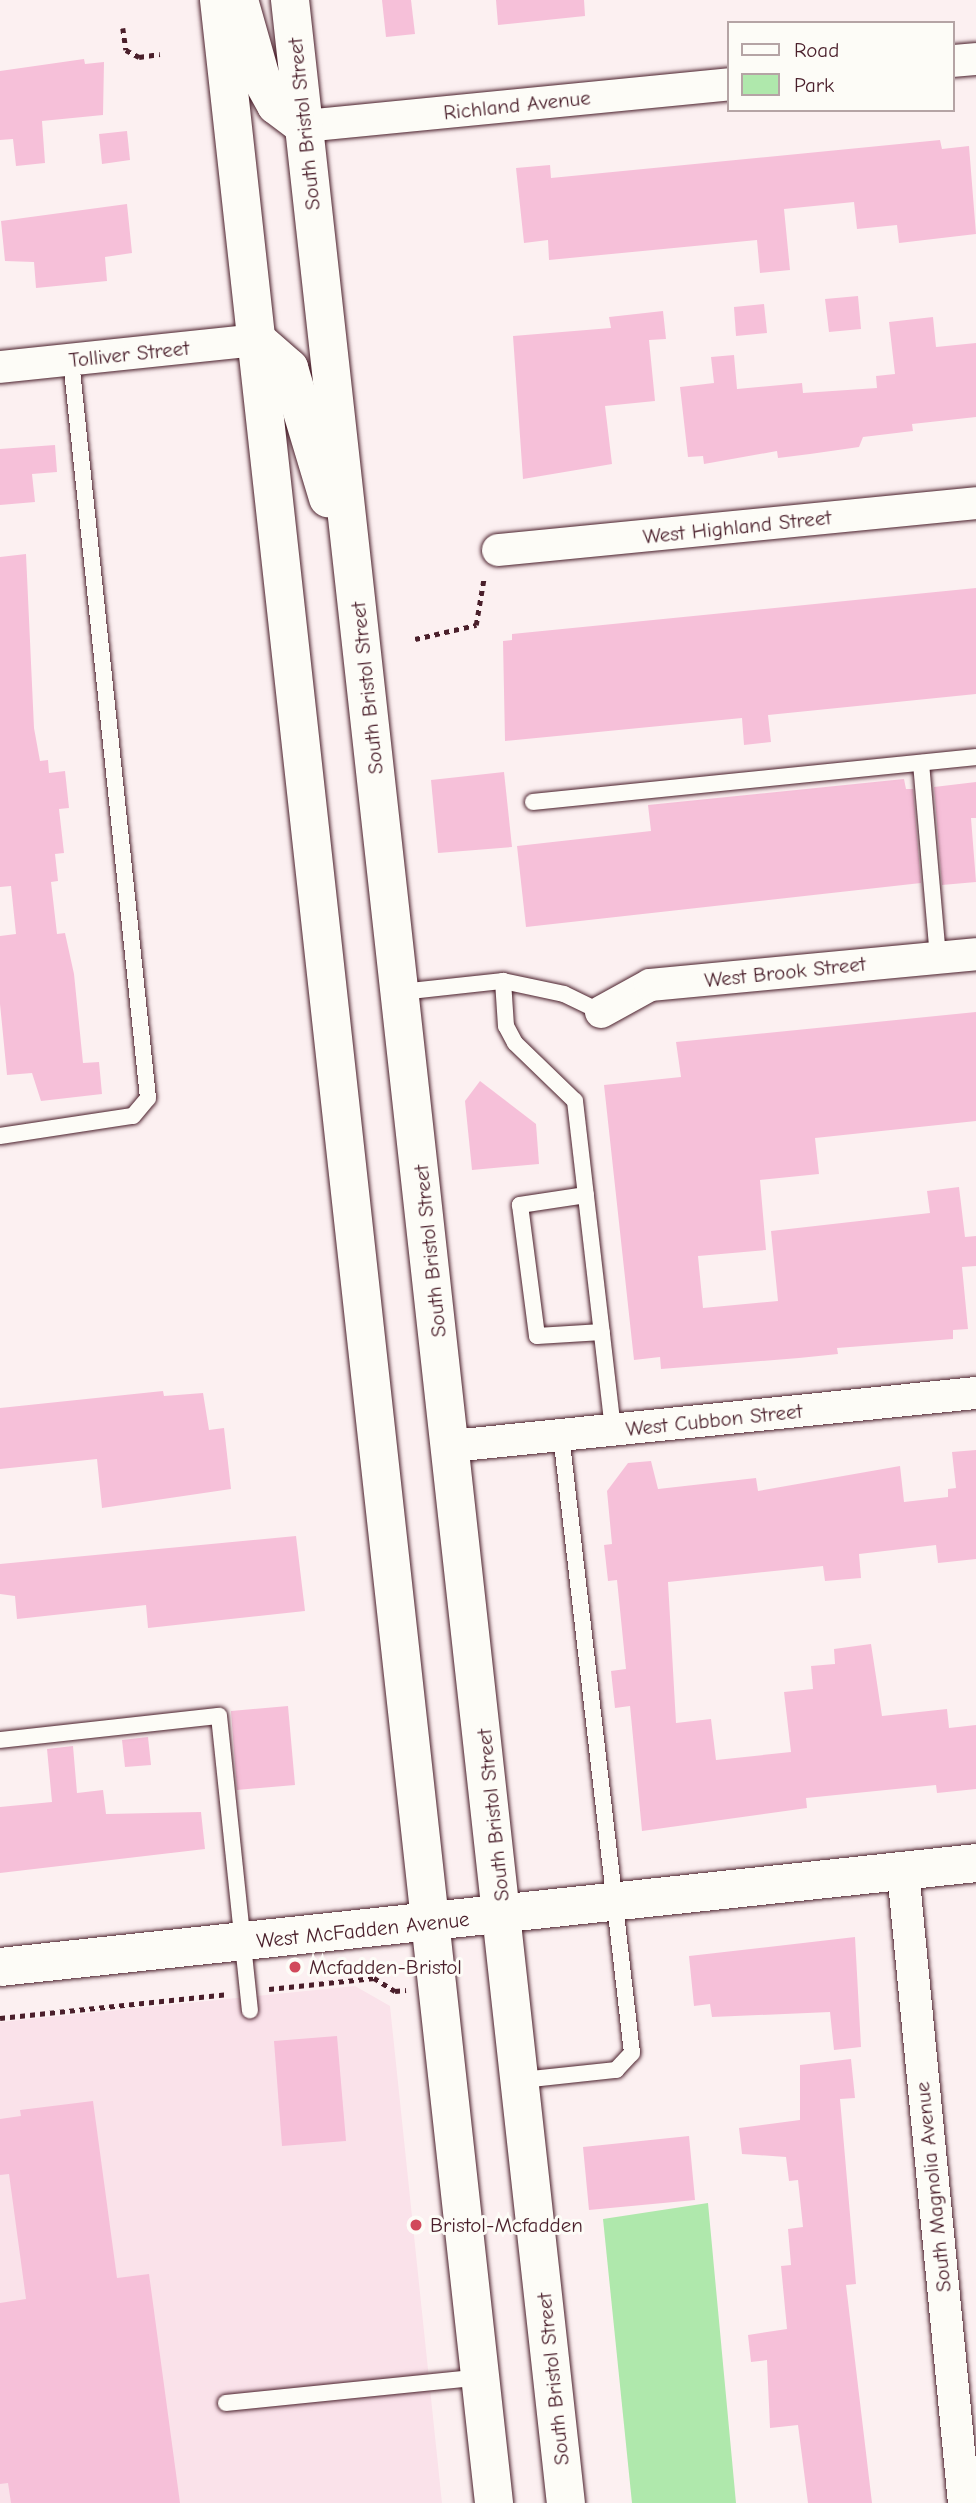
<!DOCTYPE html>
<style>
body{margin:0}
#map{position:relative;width:976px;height:2503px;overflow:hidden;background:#fcf0f1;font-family:"Comic Neue",sans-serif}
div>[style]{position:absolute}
.built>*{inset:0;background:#fae2ea}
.green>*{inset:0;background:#afe8ac}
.building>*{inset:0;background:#f6c0d9}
.path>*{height:4.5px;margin-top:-2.25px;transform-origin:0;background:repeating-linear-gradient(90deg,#4a1f2b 0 5px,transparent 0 10px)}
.roads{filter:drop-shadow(0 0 2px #4a1f2b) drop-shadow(0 0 2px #4a1f2b)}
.lane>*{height:16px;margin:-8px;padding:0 8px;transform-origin:8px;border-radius:8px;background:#fdfcf7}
.street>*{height:32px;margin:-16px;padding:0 16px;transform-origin:16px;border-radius:16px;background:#fdfcf7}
.secondary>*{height:38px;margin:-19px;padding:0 19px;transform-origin:19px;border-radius:19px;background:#fdfcf7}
.primary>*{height:38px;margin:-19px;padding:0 19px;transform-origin:19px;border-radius:19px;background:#fdfcf7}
.dots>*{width:19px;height:19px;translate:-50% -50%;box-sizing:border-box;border:4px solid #fdfcf7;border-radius:50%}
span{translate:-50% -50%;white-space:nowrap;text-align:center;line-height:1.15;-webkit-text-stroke:6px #fdfcf7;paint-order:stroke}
.street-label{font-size:21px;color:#4a1f2b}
.poi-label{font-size:21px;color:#4a1f2b}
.left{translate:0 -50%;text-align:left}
.legend{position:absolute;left:727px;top:21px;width:228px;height:91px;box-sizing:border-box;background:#fdfcf7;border:2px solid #b5a4a5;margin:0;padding:9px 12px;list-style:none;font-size:21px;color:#4a1f2b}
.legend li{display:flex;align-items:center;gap:14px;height:35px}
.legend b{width:35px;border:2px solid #b5a4a5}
</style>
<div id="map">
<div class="built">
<i style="clip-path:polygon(355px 1986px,390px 2006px,442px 2503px,0 2503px,0 2022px)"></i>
</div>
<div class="green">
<i style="clip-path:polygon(708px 2203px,736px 2503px,632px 2503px,603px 2219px)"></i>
</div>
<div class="building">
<i style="clip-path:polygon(382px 0,411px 0,415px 34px,386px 37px)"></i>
<i style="clip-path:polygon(496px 0,584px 0,585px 16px,498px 25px)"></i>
<i style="clip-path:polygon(84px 59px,85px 64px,104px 62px,103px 115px,42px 121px,45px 163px,16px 166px,13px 139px,0 140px,0 71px)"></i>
<i style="clip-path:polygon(127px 131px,130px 160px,102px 164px,99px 134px)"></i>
<i style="clip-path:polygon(940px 140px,942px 149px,969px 146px,976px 234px,899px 243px,897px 225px,857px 229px,854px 202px,784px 209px,790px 270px,760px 273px,757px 240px,549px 260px,548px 240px,524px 243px,516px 168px,550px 165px,551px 178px)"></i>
<i style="clip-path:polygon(127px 204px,132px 253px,105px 257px,107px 281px,36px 288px,34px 262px,5px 261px,1px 221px)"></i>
<i style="clip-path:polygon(858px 296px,861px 329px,829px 332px,825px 299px)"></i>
<i style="clip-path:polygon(764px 304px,767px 333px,736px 336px,734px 307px)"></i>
<i style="clip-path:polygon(663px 311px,666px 339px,649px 340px,655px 401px,605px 406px,612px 464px,523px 479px,513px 336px,611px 328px,609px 317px)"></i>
<i style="clip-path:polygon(933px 317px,936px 347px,976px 343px,976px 417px,912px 424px,913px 431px,863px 437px,859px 447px,810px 454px,778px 458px,777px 451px,704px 464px,703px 456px,688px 457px,680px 387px,714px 383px,711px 357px,734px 355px,737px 389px,802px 383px,803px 393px,877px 388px,876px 376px,895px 374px,889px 322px)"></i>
<i style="clip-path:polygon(55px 445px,57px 472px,32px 474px,35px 502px,0 505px,0 449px)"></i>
<i style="clip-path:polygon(26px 554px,34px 728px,40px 761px,48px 760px,49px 773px,65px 771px,69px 808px,59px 809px,64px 853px,55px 854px,58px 881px,51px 882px,57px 934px,65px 933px,74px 974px,83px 1063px,99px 1062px,102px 1094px,41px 1101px,32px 1073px,7px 1075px,0 1004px,0 936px,16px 934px,11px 886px,0 887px,0 557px)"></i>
<i style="clip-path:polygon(976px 588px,976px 694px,768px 715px,771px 742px,744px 745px,742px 718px,505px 741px,503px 641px,512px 640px,512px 634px)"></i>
<i style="clip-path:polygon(504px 772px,512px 847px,438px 853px,431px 780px)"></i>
<i style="clip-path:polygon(904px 779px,906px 789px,913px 789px,921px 883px,526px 927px,517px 846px,651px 831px,648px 805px)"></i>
<i style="clip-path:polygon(976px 782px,976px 818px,971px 818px,976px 882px,942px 885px,934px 787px)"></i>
<i style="clip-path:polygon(976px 1012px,976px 1121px,815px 1138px,819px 1174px,760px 1180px,766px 1250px,698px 1256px,703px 1308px,778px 1301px,771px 1231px,930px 1213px,927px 1191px,959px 1187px,965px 1237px,976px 1236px,976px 1266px,962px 1267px,968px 1329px,953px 1330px,953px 1339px,837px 1348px,838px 1354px,799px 1358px,661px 1369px,660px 1357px,634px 1360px,604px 1085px,681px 1077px,676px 1042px)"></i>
<i style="clip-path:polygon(480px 1081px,536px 1124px,539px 1164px,472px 1170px,465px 1101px)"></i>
<i style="clip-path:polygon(163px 1391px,164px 1396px,203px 1393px,209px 1430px,224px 1428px,231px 1489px,102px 1508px,97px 1459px,0 1469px,0 1408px)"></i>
<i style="clip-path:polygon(976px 1450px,976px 1559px,938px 1563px,936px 1545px,859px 1554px,861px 1578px,825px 1581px,823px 1566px,668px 1582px,676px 1723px,711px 1719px,716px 1760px,791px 1752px,784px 1692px,813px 1689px,811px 1666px,835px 1664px,834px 1649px,871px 1644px,882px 1716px,947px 1709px,949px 1728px,976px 1725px,976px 1789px,937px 1793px,936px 1785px,806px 1798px,807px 1808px,642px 1831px,630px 1706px,615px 1708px,611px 1671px,626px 1669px,617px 1580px,608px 1581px,604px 1545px,612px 1544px,607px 1491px,628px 1463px,651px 1461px,658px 1489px,756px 1478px,758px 1491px,900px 1466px,904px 1502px,948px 1497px,948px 1489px,956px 1488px,952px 1452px)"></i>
<i style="clip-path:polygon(296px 1536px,305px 1611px,148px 1628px,146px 1605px,17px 1619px,15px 1596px,0 1594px,0 1564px)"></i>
<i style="clip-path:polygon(288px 1706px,295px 1785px,237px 1790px,231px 1711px)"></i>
<i style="clip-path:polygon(148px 1737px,151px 1765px,125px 1767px,122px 1740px)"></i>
<i style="clip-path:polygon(73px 1746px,77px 1793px,103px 1790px,106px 1814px,201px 1812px,205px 1849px,0 1873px,0 1807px,52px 1802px,47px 1749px)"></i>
<i style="clip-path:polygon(855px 1937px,861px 2047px,834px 2050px,830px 2012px,712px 2017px,710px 2004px,694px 2006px,689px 1956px)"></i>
<i style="clip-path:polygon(337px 2036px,346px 2141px,282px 2146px,274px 2041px)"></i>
<i style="clip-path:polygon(851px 2059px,855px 2098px,840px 2099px,856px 2284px,846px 2285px,872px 2503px,808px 2503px,798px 2425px,770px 2428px,767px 2360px,751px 2362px,748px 2335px,787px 2329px,781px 2266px,791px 2265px,788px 2229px,803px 2227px,798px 2180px,789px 2181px,786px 2157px,742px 2154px,739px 2128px,800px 2120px,800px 2065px)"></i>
<i style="clip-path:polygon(93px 2101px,117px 2278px,149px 2274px,180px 2503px,11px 2503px,8px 2483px,0 2484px,0 2303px,26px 2299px,9px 2174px,0 2175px,0 2119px,21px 2116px,20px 2110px)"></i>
<i style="clip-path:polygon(689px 2136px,695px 2200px,589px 2210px,583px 2147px)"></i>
</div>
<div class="path">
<i style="left:123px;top:28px;width:22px;rotate:82deg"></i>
<i style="left:126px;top:50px;width:15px;rotate:28deg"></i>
<i style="left:139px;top:57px;width:21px;rotate:-8deg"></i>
<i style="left:415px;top:639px;width:63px;rotate:-12.9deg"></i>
<i style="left:476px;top:625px;width:49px;rotate:-80.5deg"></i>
<i style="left:269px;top:1989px;width:106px;rotate:-6deg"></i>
<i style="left:374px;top:1978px;width:25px;rotate:32deg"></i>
<i style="left:395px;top:1991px;width:11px;rotate:-5deg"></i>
<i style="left:0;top:2018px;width:230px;rotate:-6deg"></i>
</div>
<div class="roads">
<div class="lane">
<i style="left:921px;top:763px;width:196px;rotate:85deg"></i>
<i style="left:533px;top:802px;width:445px;rotate:-5.8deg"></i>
<i style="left:503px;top:981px;width:62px;rotate:12deg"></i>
<i style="left:564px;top:994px;width:41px;rotate:25.9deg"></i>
<i style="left:401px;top:992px;width:103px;rotate:-6.2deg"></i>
<i style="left:503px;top:981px;width:45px;rotate:86.2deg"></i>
<i style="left:506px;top:1026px;width:19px;rotate:62deg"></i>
<i style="left:515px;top:1043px;width:83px;rotate:44deg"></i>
<i style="left:575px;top:1101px;width:331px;rotate:83.4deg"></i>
<i style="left:0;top:1136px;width:134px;rotate:-8.6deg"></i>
<i style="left:133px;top:1116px;width:23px;rotate:-50deg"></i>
<i style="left:148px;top:1098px;width:742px;rotate:-95.96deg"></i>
<i style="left:586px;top:1195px;width:67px;rotate:171.4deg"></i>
<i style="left:520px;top:1205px;width:132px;rotate:82.6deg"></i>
<i style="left:537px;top:1336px;width:65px;rotate:-3.5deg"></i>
<i style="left:0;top:1740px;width:220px;rotate:-6.3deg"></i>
<i style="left:219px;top:1716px;width:296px;rotate:84deg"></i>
<i style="left:522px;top:2080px;width:95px;rotate:-6.1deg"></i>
<i style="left:616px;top:2070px;width:23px;rotate:-47deg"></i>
<i style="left:632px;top:2053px;width:622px;rotate:-96.55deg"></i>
<i style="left:226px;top:2403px;width:255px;rotate:-5.8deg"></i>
</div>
<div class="street">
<i style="left:953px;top:61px;width:23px;rotate:-5deg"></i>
<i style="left:304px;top:126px;width:427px;rotate:-5.6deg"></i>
<i style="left:0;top:367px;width:258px;rotate:-6deg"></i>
<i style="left:498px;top:550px;width:480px;rotate:-5.6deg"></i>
<i style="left:601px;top:1012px;width:56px;rotate:-28.9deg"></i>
<i style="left:650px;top:985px;width:327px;rotate:-5.4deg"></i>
<i style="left:452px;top:1446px;width:527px;rotate:-5.78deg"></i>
<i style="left:903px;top:1871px;width:635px;rotate:84.49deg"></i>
</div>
<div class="secondary">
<i style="left:0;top:1967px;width:982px;rotate:-6.08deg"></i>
</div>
<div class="primary">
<i style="left:219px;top:0;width:2518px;rotate:83.73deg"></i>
<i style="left:239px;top:0;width:81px;rotate:74.2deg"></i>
<i style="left:261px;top:78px;width:31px;rotate:61deg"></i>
<i style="left:276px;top:105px;width:35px;rotate:37deg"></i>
<i style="left:290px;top:0;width:2518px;rotate:83.71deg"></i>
<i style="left:257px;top:340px;width:43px;rotate:41.2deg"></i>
<i style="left:289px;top:368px;width:136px;rotate:73.3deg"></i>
</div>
</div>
<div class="dots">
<i style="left:295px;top:1967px;background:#d1495b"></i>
<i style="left:416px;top:2225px;background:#d1495b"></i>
</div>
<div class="street-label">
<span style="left:517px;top:105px;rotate:-6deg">Richland Avenue</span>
<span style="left:304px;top:124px;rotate:-96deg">South Bristol Street</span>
<span style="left:129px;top:354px;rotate:-6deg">Tolliver Street</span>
<span style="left:737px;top:527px;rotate:-6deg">West Highland Street</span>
<span style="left:367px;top:688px;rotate:-96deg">South Bristol Street</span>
<span style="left:785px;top:972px;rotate:-6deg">West Brook Street</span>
<span style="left:430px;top:1251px;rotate:-96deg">South Bristol Street</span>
<span style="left:714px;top:1420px;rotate:-6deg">West Cubbon Street</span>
<span style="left:493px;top:1815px;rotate:-96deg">South Bristol Street</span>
<span style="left:363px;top:1930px;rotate:-6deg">West McFadden Avenue</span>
<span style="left:933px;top:2187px;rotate:-96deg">South Magnolia Avenue</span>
<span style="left:553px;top:2379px;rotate:-96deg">South Bristol Street</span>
</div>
<div class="poi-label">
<span class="left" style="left:309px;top:1967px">Mcfadden-Bristol</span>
<span class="left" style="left:430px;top:2225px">Bristol-Mcfadden</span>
</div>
<ul class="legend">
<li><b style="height:9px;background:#fdfcf7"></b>Road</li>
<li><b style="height:19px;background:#afe8ac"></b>Park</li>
</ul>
</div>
